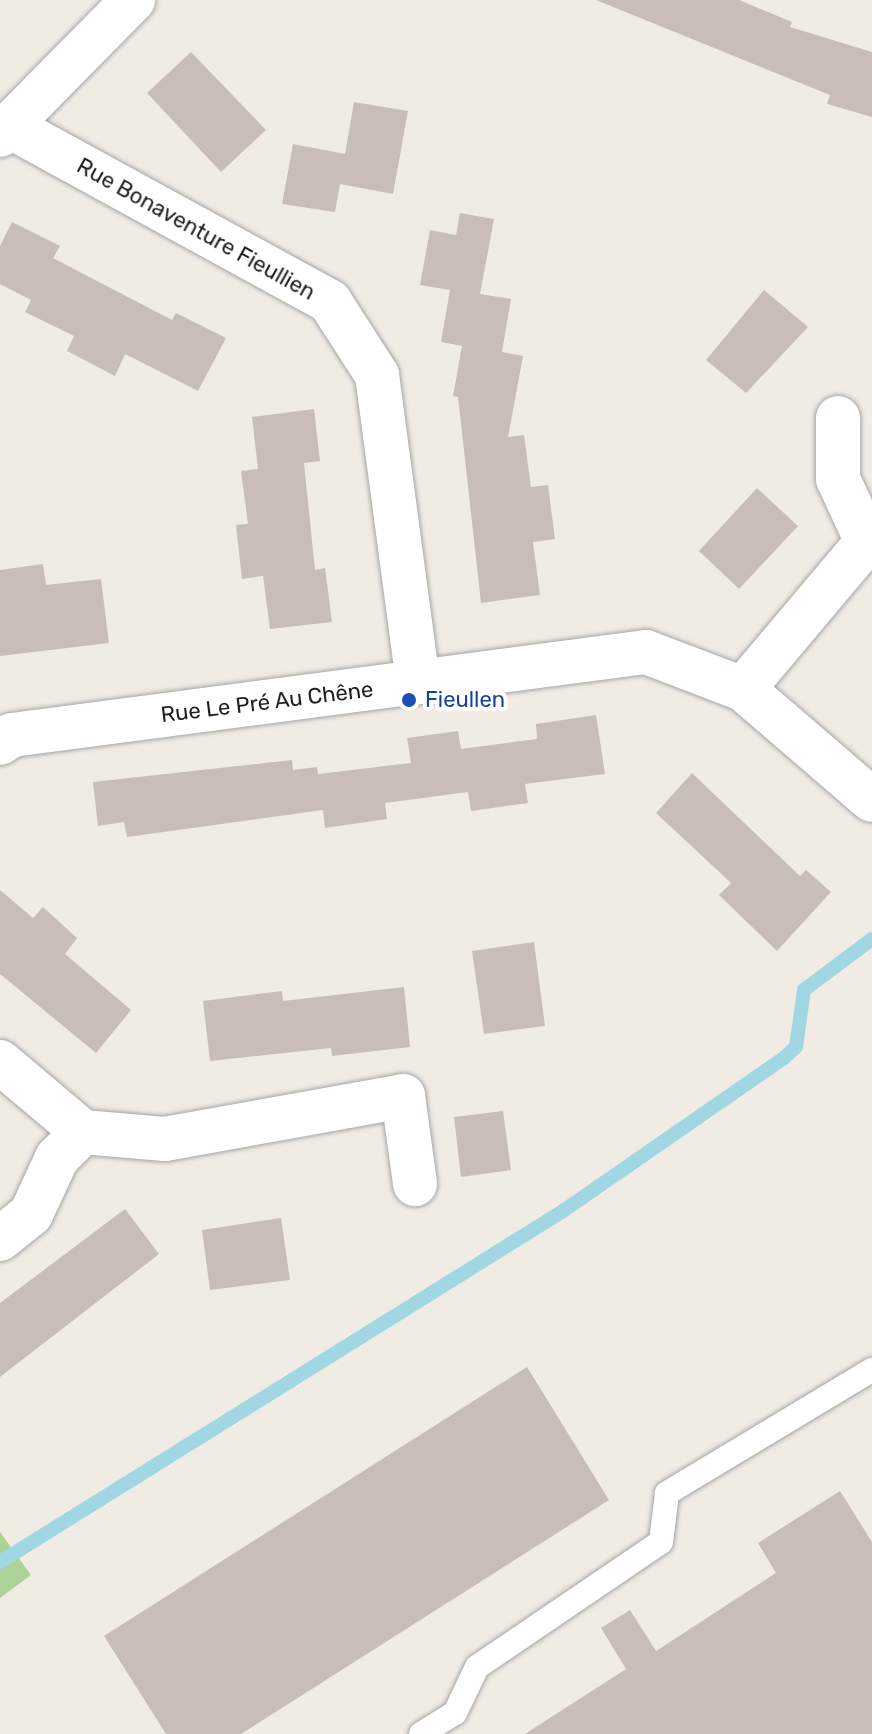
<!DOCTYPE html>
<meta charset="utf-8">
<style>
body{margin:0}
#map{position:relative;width:872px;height:1734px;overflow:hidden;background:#f0ece4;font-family:Rubik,sans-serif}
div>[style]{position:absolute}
.forest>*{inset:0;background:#abd396}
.stream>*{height:14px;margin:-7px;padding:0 7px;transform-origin:7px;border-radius:7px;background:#a1d7e2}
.building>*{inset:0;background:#c9bdb7}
.roads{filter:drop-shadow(0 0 2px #a6a6a6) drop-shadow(0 0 2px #a6a6a6)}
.service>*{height:24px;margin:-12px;padding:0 12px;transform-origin:12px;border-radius:12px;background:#fff}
.minor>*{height:44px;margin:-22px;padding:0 22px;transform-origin:22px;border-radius:22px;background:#fff}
.dots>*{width:22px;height:22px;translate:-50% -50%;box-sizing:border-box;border:4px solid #fff;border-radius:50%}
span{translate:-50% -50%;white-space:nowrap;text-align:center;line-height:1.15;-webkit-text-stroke:8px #fff;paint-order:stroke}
.street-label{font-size:22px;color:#1f1f1f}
.transit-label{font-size:22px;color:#164399}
.left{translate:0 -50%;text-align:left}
</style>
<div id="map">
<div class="forest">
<i style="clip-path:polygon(0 1532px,31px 1575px,0 1598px)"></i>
</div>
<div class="stream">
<i style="left:0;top:1562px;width:663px;rotate:-31.94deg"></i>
<i style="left:563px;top:1211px;width:269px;rotate:-34.7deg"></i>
<i style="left:784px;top:1058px;width:16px;rotate:-43deg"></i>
<i style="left:796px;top:1047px;width:58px;rotate:-82deg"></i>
<i style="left:804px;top:990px;width:85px;rotate:-36.9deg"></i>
</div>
<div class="building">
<i style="clip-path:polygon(596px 0,739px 0,792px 22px,790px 27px,872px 52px,872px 117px,827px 104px,830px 95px)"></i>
<i style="clip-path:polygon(191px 52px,266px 130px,221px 172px,147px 93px)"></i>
<i style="clip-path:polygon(354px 102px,408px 111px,393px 194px,340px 184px,335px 212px,282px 204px,293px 144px,345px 154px)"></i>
<i style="clip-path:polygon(460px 213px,494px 219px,480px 294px,511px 299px,502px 352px,523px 356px,508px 437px,524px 435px,531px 487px,548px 485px,555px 539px,533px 542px,540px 595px,481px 603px,458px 397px,453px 396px,462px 346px,441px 342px,450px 290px,420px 285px,430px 230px,456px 235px)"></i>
<i style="clip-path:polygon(12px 222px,60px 246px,53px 258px,172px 320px,176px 313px,226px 338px,198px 391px,125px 354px,115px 376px,67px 351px,74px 336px,25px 312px,31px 300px,0 284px,0 246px)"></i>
<i style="clip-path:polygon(764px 290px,808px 327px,746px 393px,706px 360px)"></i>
<i style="clip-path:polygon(314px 409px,320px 461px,304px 463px,315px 570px,325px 568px,332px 622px,270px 629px,263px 576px,242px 579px,236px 525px,248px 524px,241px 471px,258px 469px,252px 417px)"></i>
<i style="clip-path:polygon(757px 488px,798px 526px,739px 589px,699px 551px)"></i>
<i style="clip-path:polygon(43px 564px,46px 585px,101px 579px,109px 643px,0 656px,0 570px)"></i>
<i style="clip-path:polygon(596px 715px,605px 774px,525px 784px,528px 803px,471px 811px,468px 792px,385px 803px,387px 819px,325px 828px,323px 810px,127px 837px,124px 822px,98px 826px,93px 782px,292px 760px,293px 770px,317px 767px,318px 774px,411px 763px,407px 738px,458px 731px,461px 749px,537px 739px,536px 724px)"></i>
<i style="clip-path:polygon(692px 773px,800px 876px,806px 870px,831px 892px,777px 951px,719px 895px,731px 883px,656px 813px)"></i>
<i style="clip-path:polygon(0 890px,33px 918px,43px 907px,77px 938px,65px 954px,131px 1010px,96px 1053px,0 974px)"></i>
<i style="clip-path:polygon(534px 942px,545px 1026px,484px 1034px,472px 951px)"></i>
<i style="clip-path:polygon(404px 987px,410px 1047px,332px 1056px,331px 1048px,210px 1061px,203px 1001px,282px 991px,283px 1001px)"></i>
<i style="clip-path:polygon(503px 1111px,511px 1170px,461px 1177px,454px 1117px)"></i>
<i style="clip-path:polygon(125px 1209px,159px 1254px,0 1377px,0 1303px)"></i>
<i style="clip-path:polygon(281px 1218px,290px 1280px,210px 1290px,202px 1230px)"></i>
<i style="clip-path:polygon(527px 1367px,609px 1500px,241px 1734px,166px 1734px,104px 1636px)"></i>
<i style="clip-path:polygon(840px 1491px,872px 1542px,872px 1734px,525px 1734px,626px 1669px,601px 1628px,630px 1610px,656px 1651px,776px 1573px,758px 1543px)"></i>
</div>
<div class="roads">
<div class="service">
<i style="left:421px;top:1734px;width:40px;rotate:-32deg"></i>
<i style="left:455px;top:1713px;width:51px;rotate:-64.4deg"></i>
<i style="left:477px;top:1667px;width:222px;rotate:-34.2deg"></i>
<i style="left:661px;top:1542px;width:49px;rotate:-83deg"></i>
<i style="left:667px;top:1493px;width:239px;rotate:-31deg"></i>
</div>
<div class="minor">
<i style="left:9px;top:126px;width:366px;rotate:28.7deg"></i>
<i style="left:330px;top:302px;width:87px;rotate:57.2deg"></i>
<i style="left:377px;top:375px;width:310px;rotate:82.4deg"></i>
<i style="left:0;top:135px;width:190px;rotate:-45.4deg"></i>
<i style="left:743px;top:689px;width:192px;rotate:-49.9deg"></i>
<i style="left:867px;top:542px;width:69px;rotate:-114.7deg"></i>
<i style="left:838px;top:479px;width:61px;rotate:-90deg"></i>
<i style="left:0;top:743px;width:14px;rotate:-34deg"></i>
<i style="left:12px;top:735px;width:639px;rotate:-7.46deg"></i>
<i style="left:646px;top:652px;width:104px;rotate:20.9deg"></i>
<i style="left:743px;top:689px;width:170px;rotate:40.7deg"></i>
<i style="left:0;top:1062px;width:109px;rotate:40.1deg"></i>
<i style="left:83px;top:1132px;width:82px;rotate:4.9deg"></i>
<i style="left:165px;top:1139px;width:242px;rotate:-10.2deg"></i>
<i style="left:403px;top:1096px;width:89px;rotate:82.2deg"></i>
<i style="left:0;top:1239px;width:40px;rotate:-39deg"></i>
<i style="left:31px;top:1214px;width:62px;rotate:-65.1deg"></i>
<i style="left:57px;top:1158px;width:37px;rotate:-45deg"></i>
</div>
</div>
<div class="dots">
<i style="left:409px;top:700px;background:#1a4fb4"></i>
</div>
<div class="street-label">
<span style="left:196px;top:229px;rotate:29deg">Rue Bonaventure Fieullien</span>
<span style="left:267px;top:702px;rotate:-7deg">Rue Le Pré Au Chêne</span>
</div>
<div class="transit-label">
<span class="left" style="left:425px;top:700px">Fieullen</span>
</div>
</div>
